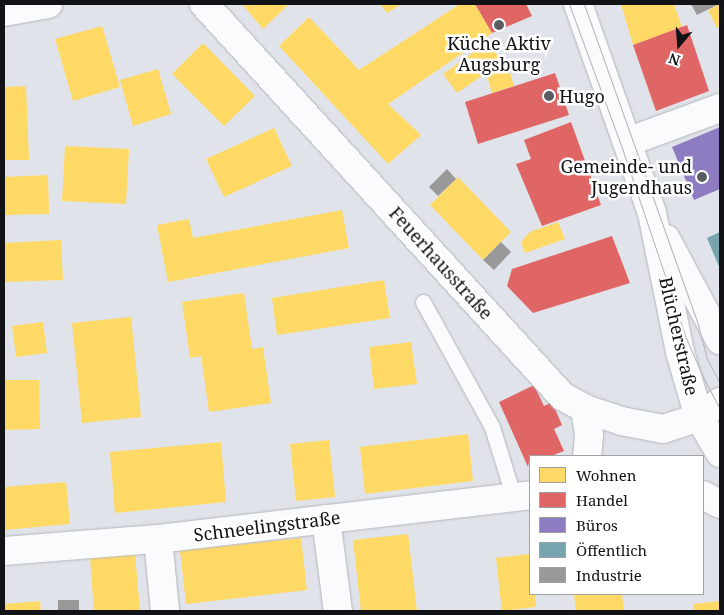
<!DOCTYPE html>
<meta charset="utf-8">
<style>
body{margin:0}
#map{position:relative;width:724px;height:615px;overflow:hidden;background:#e0e4ea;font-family:"Noto Serif",serif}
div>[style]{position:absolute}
.homes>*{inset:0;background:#ffd966}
.shops>*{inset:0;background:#e06666}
.offices>*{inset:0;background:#8e7cc3}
.public>*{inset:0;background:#76a5af}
.industry>*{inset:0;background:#999}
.roads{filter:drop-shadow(0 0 1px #b3b6bb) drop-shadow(0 0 1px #b3b6bb)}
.lane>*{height:15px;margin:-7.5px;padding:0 7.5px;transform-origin:7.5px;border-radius:7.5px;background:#fafbfc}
.street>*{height:28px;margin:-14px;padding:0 14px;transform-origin:14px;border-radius:14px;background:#fafbfc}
.secondary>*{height:28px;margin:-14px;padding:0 14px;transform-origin:14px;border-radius:14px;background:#fafbfc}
.tram>*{height:1px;margin:-0.5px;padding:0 0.5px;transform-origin:0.5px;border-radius:0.5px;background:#b6b6b8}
.dots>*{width:14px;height:14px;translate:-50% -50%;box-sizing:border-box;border:2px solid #fff;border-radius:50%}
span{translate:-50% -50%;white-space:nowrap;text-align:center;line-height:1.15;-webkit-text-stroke:5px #fff;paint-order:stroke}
.poi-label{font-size:18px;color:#111317}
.left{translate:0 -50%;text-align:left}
.right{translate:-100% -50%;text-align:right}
.street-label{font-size:18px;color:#111317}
.frame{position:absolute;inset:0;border:5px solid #111317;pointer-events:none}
.legend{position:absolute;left:529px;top:455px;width:175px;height:140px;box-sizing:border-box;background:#fff;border:1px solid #a0a1a2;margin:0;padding:6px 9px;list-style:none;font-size:15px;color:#111317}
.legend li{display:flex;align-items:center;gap:10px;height:25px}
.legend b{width:25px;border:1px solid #a0a1a2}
.north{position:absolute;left:654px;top:20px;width:50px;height:50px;-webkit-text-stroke:4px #fff;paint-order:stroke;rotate:198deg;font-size:14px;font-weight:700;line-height:20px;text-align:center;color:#111317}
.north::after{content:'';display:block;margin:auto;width:18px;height:22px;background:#111317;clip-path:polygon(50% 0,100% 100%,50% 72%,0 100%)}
</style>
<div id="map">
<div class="homes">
<i style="clip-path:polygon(242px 4px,289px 4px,263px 29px)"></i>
<i style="clip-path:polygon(380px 4px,402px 4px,387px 13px)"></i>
<i style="clip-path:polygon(460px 4px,475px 4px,492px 33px,388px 104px,421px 135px,388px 164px,279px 46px,309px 17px,359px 70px)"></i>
<i style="clip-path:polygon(621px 4px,674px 4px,682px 27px,633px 45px)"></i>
<i style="clip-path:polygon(720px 4px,720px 27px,717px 28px,708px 10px)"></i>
<i style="clip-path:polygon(102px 26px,120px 87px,73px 101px,55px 39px)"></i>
<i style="clip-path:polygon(488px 42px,502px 62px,506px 60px,514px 86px,492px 93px,486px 73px,457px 93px,443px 74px)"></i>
<i style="clip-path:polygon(203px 43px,255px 96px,224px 126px,172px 74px)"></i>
<i style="clip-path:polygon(158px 69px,171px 114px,133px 126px,120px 80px)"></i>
<i style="clip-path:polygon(26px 86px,29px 160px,4px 160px,4px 87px)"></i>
<i style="clip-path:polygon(274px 128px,292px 166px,224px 197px,206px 159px)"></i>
<i style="clip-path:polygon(65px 146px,129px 149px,126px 204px,62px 201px)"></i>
<i style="clip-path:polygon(48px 175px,49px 214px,4px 215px,4px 177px)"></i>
<i style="clip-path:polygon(458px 177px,511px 232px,483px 260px,430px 205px)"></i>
<i style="clip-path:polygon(342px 210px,349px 248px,168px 282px,157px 225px,189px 219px,193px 238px)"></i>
<i style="clip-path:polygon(558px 222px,565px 239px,525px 253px,521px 242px,530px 232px)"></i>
<i style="clip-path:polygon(61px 240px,63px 280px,4px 282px,4px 243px)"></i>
<i style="clip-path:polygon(384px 280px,390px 318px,277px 335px,272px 298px)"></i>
<i style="clip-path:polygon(244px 293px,252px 349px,263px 347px,271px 403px,209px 412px,201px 356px,190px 358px,182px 302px)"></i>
<i style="clip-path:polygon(131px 317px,141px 417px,82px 423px,72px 323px)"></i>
<i style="clip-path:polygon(43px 322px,47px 353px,16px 357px,12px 326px)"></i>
<i style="clip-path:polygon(411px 342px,417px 384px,374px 389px,369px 347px)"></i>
<i style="clip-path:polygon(4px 380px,39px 380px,40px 429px,4px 430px)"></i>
<i style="clip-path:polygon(468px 434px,473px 481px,365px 494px,360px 447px)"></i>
<i style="clip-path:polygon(329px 440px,335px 497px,296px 501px,290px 444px)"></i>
<i style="clip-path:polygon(221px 442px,226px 502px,115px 513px,110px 452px)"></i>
<i style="clip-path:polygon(66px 482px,70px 524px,4px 530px,4px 487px)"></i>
<i style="clip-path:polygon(408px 534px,417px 611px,361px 611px,353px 540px)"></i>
<i style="clip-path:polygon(301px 538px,307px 590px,186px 604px,180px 551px)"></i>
<i style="clip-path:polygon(135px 554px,140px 611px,94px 611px,90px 558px)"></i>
<i style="clip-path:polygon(530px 554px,530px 594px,535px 594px,536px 607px,502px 611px,496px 558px)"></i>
<i style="clip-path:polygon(574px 594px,622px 594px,624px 611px,576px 611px)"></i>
<i style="clip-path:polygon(40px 601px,41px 611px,4px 611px,4px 604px)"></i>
<i style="clip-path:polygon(720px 601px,720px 611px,694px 611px,693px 604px)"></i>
</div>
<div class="shops">
<i style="clip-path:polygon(475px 4px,526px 4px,532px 16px,492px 33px)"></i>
<i style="clip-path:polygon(687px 25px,709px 91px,656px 111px,633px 45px)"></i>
<i style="clip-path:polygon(555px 73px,569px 115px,478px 144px,465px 102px)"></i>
<i style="clip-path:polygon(571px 122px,601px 205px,542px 226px,516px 164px,531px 159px,524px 140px)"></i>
<i style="clip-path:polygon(612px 236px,630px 283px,533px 313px,507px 286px,512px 269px)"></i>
<i style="clip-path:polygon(534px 385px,544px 406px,552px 402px,562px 425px,554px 429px,564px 451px,551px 456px,530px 456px,528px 467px,499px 402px)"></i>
</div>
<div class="offices">
<i style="clip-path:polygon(720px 127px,720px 189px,694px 200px,672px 147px)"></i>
</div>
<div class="public">
<i style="clip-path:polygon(720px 232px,720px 269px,707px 238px)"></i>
</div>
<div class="industry">
<i style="clip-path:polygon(691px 4px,719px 4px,697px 15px)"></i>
<i style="clip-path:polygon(447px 169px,456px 179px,438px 196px,429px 187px)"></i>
<i style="clip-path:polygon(501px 242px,511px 252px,494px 270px,483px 260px)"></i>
<i style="clip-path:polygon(58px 600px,79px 600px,79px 611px,58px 611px)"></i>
</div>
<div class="roads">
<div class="lane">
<i style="left:423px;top:302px;width:143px;rotate:61.1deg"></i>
<i style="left:492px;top:427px;width:74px;rotate:72.8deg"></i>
</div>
<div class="street">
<i style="left:204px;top:4px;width:531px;rotate:47.6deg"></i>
<i style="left:562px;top:396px;width:26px;rotate:29deg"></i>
<i style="left:585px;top:409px;width:38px;rotate:18deg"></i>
<i style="left:621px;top:421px;width:43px;rotate:10.8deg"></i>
<i style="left:663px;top:429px;width:38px;rotate:-18deg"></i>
<i style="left:699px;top:417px;width:26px;rotate:-36deg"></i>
<i style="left:4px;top:12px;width:45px;rotate:-10.3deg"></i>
<i style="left:627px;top:142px;width:99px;rotate:-20.1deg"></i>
<i style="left:585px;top:409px;width:26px;rotate:81deg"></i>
<i style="left:589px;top:435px;width:21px;rotate:95deg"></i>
<i style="left:703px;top:495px;width:19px;rotate:28deg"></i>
<i style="left:326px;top:519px;width:93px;rotate:82.6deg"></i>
<i style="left:158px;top:539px;width:72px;rotate:84.4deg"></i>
<i style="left:4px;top:551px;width:154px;rotate:-4.5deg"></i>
<i style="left:158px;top:539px;width:375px;rotate:-6.7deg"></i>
</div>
<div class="secondary">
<i style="left:578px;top:4px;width:222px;rotate:70.5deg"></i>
<i style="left:652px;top:213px;width:142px;rotate:78.6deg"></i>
<i style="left:680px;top:352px;width:68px;rotate:73.7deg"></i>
<i style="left:699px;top:417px;width:42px;rotate:59.7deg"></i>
<i style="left:666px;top:239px;width:115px;rotate:61.9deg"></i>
</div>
</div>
<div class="tram">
<i style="left:569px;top:4px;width:150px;rotate:69.8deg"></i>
<i style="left:621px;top:145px;width:204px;rotate:71.4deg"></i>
<i style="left:686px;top:338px;width:43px;rotate:66.4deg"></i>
<i style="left:703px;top:377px;width:36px;rotate:62deg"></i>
<i style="left:584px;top:4px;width:341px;rotate:70.4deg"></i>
<i style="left:698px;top:325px;width:35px;rotate:75deg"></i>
<i style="left:707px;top:359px;width:27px;rotate:62deg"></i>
</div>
<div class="dots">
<i style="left:499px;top:25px;background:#595c61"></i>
<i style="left:549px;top:96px;background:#595c61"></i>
<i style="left:702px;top:177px;background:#595c61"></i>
</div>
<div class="poi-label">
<span style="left:499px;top:54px">Küche Aktiv<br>Augsburg</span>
<span class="left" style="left:559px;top:96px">Hugo</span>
<span class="right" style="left:692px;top:177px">Gemeinde- und<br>Jugendhaus</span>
</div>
<div class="street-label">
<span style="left:441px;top:263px;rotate:48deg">Feuerhausstraße</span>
<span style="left:679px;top:336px;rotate:77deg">Blücherstraße</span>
<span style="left:267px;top:526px;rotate:-7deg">Schneelingstraße</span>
</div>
<div class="frame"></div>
<ul class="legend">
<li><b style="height:14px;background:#ffd966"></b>Wohnen</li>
<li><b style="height:14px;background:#e06666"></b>Handel</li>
<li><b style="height:14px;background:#8e7cc3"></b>Büros</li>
<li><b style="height:14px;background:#76a5af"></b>Öffentlich</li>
<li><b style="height:14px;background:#999"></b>Industrie</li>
</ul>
<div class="north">N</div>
</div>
